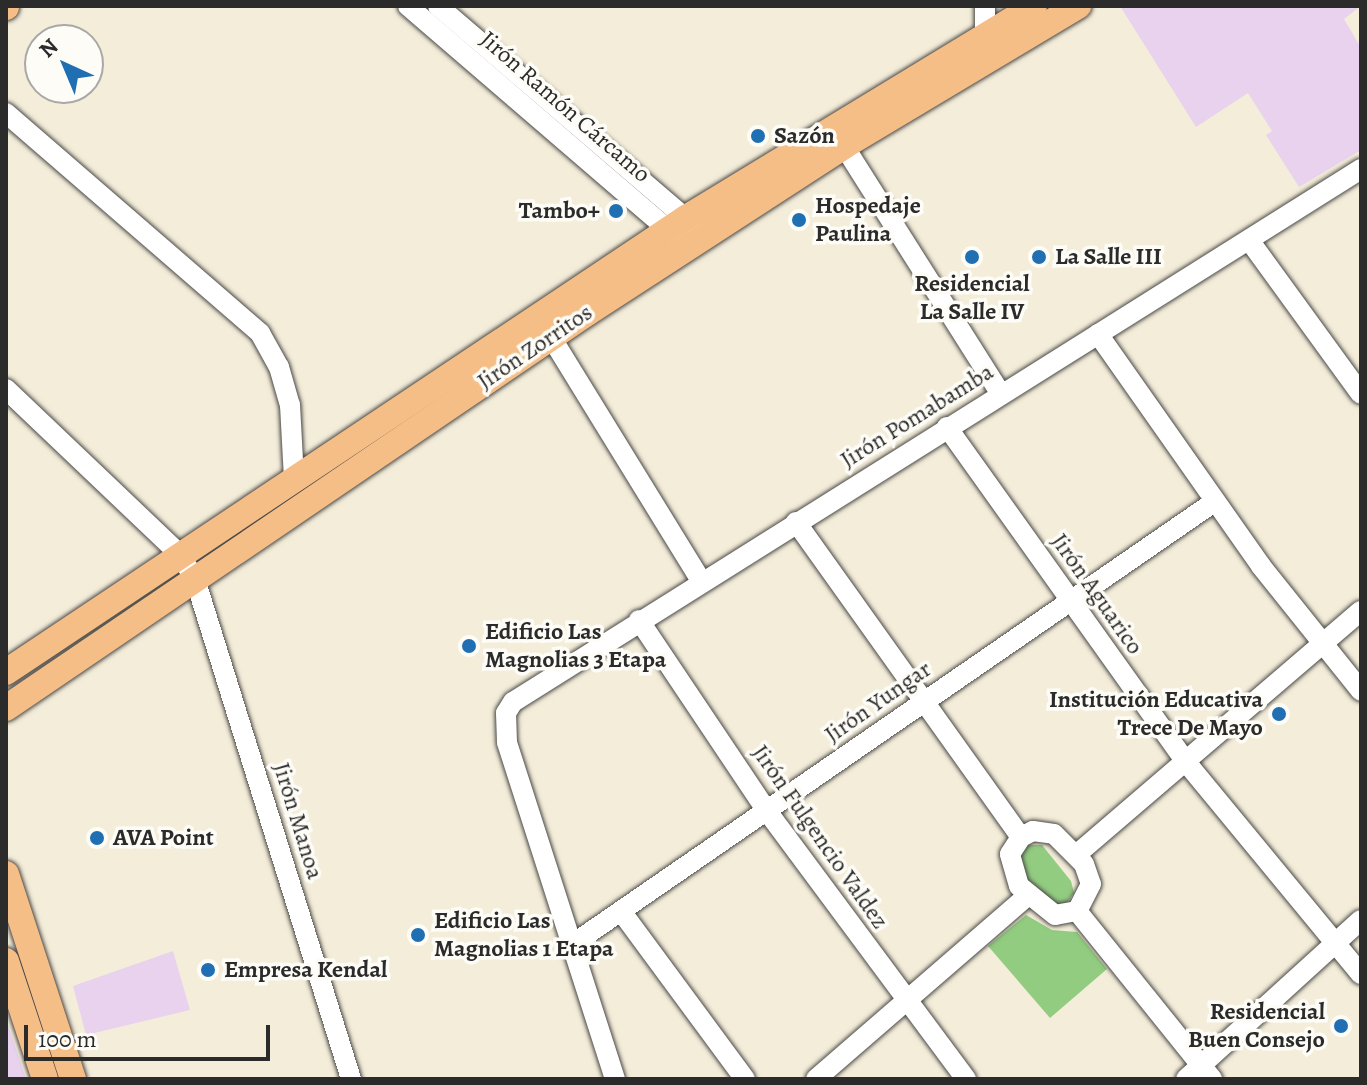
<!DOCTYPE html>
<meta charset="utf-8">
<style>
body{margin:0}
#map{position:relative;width:1367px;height:1085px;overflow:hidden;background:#f4edda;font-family:Alegreya,serif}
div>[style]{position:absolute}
.built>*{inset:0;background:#e8d2ee}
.green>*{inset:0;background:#92cc80}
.roads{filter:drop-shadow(0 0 2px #494845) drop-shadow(0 0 2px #494845)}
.minor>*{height:20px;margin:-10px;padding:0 10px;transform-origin:10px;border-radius:10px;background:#fff}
.major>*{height:26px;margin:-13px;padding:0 13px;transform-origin:13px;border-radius:13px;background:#f6be87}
.dots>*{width:22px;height:22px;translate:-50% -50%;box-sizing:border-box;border:4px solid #fdfcf7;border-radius:50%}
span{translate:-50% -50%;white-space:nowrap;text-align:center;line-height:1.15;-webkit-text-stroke:7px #fdfcf7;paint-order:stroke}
.street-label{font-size:24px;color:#2b2b2b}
.poi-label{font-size:24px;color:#2b2b2b;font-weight:700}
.left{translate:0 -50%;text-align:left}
.right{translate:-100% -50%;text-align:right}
.frame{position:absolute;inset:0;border:8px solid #2b2b2b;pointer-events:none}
.north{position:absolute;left:24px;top:24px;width:80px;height:80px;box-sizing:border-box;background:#fdfcf7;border:2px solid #a9a8a5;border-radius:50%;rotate:316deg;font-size:22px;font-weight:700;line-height:32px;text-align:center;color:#2b2b2b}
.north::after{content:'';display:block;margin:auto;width:28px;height:36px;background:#1f6fb2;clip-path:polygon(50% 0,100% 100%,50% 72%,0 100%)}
.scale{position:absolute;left:24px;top:1025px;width:246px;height:36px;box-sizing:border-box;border:4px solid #2b2b2b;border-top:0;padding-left:10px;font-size:24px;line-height:28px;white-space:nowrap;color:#2b2b2b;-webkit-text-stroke:6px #fdfcf7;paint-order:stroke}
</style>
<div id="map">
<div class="built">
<i style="clip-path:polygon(1120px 6px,1361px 6px,1344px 19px,1361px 48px,1361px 150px,1299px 187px,1266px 135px,1272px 131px,1248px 93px,1196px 127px)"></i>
<i style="clip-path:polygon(173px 951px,190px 1010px,86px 1035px,73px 986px)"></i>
<i style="clip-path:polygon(6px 1019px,26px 1079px,6px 1079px)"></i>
</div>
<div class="green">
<i style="clip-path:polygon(1025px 845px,1042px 845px,1071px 881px,1074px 893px,1065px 905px,1044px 902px,1020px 871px,1020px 850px)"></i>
<i style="clip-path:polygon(1026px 915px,1052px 930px,1077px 932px,1107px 969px,1050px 1018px,988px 946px)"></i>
</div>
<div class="roads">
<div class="minor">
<i style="left:408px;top:6px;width:356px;rotate:40.7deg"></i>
<i style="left:438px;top:6px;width:340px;rotate:40.6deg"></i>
<i style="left:985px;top:47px;width:41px;rotate:-90deg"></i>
<i style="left:6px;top:113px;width:336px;rotate:40.9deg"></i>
<i style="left:260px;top:333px;width:39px;rotate:61deg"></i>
<i style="left:279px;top:367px;width:40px;rotate:74deg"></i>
<i style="left:290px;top:405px;width:73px;rotate:86.9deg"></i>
<i style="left:844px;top:146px;width:294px;rotate:57.7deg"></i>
<i style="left:1249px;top:240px;width:190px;rotate:54deg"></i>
<i style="left:1098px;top:334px;width:284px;rotate:54.9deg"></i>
<i style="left:1261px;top:566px;width:160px;rotate:51.3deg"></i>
<i style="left:551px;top:337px;width:286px;rotate:58.4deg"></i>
<i style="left:6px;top:389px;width:239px;rotate:43.6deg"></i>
<i style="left:179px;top:554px;width:30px;rotate:57deg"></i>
<i style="left:195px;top:579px;width:524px;rotate:72.67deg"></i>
<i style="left:947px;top:427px;width:412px;rotate:54.5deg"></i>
<i style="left:1186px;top:762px;width:275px;rotate:50.5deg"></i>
<i style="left:796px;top:522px;width:387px;rotate:54.5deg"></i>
<i style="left:639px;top:620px;width:230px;rotate:56.2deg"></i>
<i style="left:767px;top:811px;width:334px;rotate:53.4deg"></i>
<i style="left:1033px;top:831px;width:21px;rotate:8deg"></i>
<i style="left:1054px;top:834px;width:42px;rotate:45deg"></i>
<i style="left:1084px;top:864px;width:21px;rotate:71deg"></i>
<i style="left:1091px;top:884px;width:30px;rotate:117deg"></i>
<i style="left:1077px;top:911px;width:22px;rotate:170deg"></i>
<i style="left:1055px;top:915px;width:46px;rotate:-141.1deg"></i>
<i style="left:1019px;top:886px;width:33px;rotate:-106deg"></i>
<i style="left:1010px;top:854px;width:20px;rotate:-57deg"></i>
<i style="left:1021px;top:837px;width:13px;rotate:-27deg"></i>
<i style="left:1076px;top:855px;width:375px;rotate:-40.6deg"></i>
<i style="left:621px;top:911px;width:209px;rotate:53.6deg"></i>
<i style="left:1077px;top:911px;width:216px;rotate:51.2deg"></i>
<i style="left:570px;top:946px;width:782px;rotate:-34.58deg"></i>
<i style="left:615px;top:1079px;width:354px;rotate:-107.8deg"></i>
<i style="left:507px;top:742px;width:29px;rotate:-92deg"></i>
<i style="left:506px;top:713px;width:13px;rotate:-58deg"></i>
<i style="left:513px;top:702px;width:1002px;rotate:-32.15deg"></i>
<i style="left:816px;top:1079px;width:279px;rotate:-40.9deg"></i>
<i style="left:1186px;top:1079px;width:236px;rotate:-42.3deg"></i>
</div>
<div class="major">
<i style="left:6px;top:7px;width:1px;rotate:-90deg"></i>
<i style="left:6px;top:672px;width:818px;rotate:-33.73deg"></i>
<i style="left:686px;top:218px;width:407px;rotate:-31.3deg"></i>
<i style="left:6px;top:708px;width:703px;rotate:-34.21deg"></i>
<i style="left:587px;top:313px;width:306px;rotate:-33deg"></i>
<i style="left:844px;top:146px;width:273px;rotate:-30.9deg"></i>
<i style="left:6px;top:874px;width:216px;rotate:71.9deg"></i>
<i style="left:6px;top:961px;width:124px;rotate:71.7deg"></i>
</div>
</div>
<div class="dots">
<i style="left:758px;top:136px;background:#1f6fb2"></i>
<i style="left:616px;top:211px;background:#1f6fb2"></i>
<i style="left:799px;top:220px;background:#1f6fb2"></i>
<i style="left:972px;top:257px;background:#1f6fb2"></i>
<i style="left:1039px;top:257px;background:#1f6fb2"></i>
<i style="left:469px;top:646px;background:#1f6fb2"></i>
<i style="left:1279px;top:714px;background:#1f6fb2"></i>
<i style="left:97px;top:838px;background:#1f6fb2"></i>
<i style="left:418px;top:935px;background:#1f6fb2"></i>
<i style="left:208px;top:970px;background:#1f6fb2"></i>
<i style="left:1341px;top:1026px;background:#1f6fb2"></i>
</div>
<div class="street-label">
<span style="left:565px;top:107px;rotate:41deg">Jirón Ramón Cárcamo</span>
<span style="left:535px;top:347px;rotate:-34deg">Jirón Zorritos</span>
<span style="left:917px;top:416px;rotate:-32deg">Jirón Pomabamba</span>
<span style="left:1097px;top:594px;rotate:55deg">Jirón Aguarico</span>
<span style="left:878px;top:702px;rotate:-35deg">Jirón Yungar</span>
<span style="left:298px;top:821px;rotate:73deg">Jirón Manoa</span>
<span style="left:820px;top:837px;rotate:55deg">Jirón Fulgencio Valdez</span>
</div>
<div class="poi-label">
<span class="left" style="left:774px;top:136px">Sazón</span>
<span class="left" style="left:815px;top:220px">Hospedaje<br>Paulina</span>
<span class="right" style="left:600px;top:211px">Tambo+</span>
<span class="left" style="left:1055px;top:257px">La Salle III</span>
<span style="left:972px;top:298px">Residencial<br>La Salle IV</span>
<span class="left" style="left:485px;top:646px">Edificio Las<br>Magnolias 3 Etapa</span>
<span class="right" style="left:1263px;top:714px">Institución Educativa<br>Trece De Mayo</span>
<span class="left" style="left:113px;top:838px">AVA Point</span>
<span class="left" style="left:434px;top:935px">Edificio Las<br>Magnolias 1 Etapa</span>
<span class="left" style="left:224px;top:970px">Empresa Kendal</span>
<span class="right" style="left:1325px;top:1026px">Residencial<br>Buen Consejo</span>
</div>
<div class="frame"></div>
<div class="north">N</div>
<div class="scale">100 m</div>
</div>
